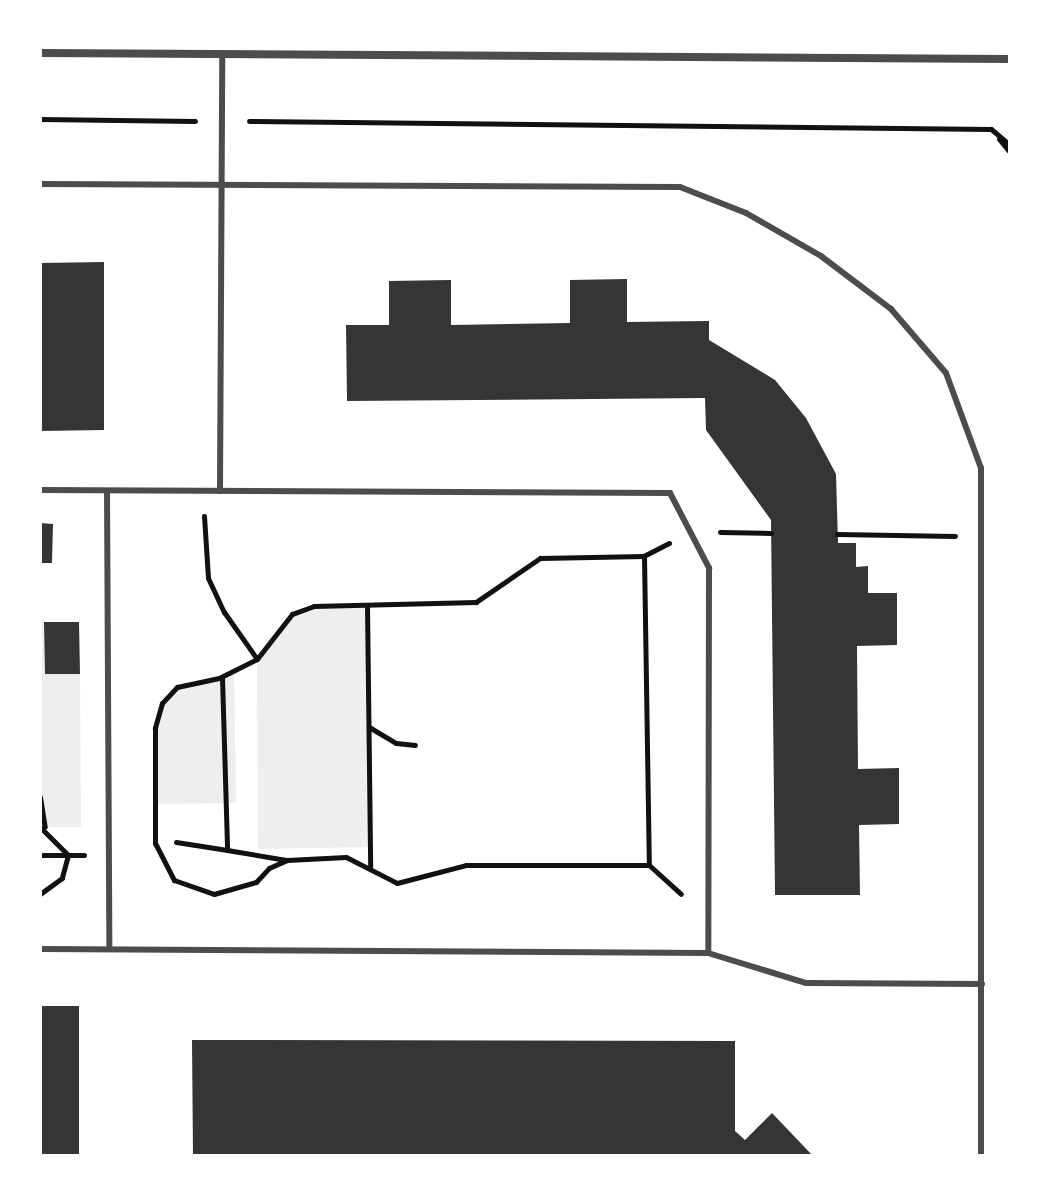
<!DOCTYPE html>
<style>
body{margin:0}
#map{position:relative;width:1050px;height:1196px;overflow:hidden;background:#fff;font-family:Helvetica,sans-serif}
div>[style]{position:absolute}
.green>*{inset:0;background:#eee}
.building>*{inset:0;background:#353535}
.path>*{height:5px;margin:-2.5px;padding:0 2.5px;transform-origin:2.5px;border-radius:2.5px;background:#111}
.service>*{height:6px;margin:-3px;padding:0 3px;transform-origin:3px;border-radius:3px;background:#4c4c4c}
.minor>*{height:8px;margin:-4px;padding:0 4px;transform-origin:4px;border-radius:4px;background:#4c4c4c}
span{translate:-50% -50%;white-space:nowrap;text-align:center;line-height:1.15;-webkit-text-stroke:7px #fff;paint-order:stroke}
.frame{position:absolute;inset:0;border:42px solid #fff;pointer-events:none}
</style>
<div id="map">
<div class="green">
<i style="clip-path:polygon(367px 605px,370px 847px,258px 849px,257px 659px,292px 614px,306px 608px)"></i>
<i style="clip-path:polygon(40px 622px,44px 622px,45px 674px,80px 674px,81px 827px,40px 827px)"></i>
<i style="clip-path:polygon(234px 672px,236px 803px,155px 804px,155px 728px,162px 703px,177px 687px)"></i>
</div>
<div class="building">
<i style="clip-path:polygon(104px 262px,104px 430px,40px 431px,40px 263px)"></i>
<i style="clip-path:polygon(627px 279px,627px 322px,709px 321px,709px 340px,775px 380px,806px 418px,836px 474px,838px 543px,856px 543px,856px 567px,868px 566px,868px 593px,897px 593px,897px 645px,857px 646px,858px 769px,899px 768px,899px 824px,859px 825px,860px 895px,775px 895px,771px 520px,706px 430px,705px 398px,347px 401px,346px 325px,389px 325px,389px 281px,451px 280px,451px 325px,570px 323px,570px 280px)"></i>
<i style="clip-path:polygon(40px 523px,53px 524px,52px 563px,40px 563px)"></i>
<i style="clip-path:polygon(44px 622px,79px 622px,80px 674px,45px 674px)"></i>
<i style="clip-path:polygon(40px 1006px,79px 1006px,79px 1156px,40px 1156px)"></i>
<i style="clip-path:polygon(192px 1040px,735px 1041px,735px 1131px,745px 1140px,772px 1113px,813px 1156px,193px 1156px)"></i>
</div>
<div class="path">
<i style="left:40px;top:119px;width:155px;rotate:0.7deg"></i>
<i style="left:249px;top:121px;width:742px;rotate:0.62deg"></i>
<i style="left:991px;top:129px;width:25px;rotate:40deg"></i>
<i style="left:999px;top:139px;width:17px;rotate:50deg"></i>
<i style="left:204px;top:516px;width:62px;rotate:86.3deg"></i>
<i style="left:208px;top:578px;width:38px;rotate:65deg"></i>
<i style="left:224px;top:612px;width:57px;rotate:54.9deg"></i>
<i style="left:720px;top:532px;width:51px;rotate:1.1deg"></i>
<i style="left:837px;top:534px;width:118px;rotate:1deg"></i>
<i style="left:669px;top:543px;width:28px;rotate:153deg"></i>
<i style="left:644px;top:556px;width:104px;rotate:178.9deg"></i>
<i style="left:540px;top:558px;width:78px;rotate:145.5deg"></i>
<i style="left:476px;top:602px;width:162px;rotate:178.6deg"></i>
<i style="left:314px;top:606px;width:23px;rotate:160deg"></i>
<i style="left:292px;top:614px;width:57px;rotate:127.9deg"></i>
<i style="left:257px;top:659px;width:42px;rotate:153.4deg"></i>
<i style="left:219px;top:678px;width:43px;rotate:167.9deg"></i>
<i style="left:177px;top:687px;width:22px;rotate:133deg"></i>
<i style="left:162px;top:703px;width:26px;rotate:106deg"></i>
<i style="left:155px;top:728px;width:115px;rotate:90deg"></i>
<i style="left:155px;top:843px;width:42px;rotate:62.8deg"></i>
<i style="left:174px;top:880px;width:42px;rotate:19.3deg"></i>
<i style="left:214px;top:894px;width:44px;rotate:-15.9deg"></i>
<i style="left:256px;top:882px;width:19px;rotate:-47deg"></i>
<i style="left:269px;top:868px;width:20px;rotate:-24deg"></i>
<i style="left:287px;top:860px;width:59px;rotate:-2.9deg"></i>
<i style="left:346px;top:857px;width:57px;rotate:27deg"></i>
<i style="left:397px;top:883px;width:71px;rotate:-14.6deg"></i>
<i style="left:466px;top:865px;width:183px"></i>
<i style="left:649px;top:865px;width:43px;rotate:42.2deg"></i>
<i style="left:644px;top:556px;width:309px;rotate:89.1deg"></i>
<i style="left:367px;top:605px;width:262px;rotate:89.3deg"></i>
<i style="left:222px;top:677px;width:173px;rotate:88.3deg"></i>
<i style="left:227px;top:850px;width:60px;rotate:9.6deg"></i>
<i style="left:369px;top:727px;width:31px;rotate:31deg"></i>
<i style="left:396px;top:743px;width:19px;rotate:6deg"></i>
<i style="left:40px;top:797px;width:30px;rotate:81deg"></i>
<i style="left:40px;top:827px;width:40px;rotate:45deg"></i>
<i style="left:68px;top:855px;width:24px;rotate:105deg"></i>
<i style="left:62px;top:878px;width:27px;rotate:144deg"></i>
<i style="left:176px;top:842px;width:52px;rotate:8.9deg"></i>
<i style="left:40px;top:855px;width:44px"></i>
</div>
<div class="service">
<i style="left:40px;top:184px;width:640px;rotate:0.27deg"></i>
<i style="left:680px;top:187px;width:71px;rotate:21.5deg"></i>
<i style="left:746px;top:213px;width:86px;rotate:29.8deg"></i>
<i style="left:821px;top:256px;width:88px;rotate:37.1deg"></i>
<i style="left:891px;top:309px;width:84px;rotate:49.3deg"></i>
<i style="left:946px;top:373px;width:101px;rotate:69.8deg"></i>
<i style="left:981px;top:468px;width:688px;rotate:90deg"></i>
<i style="left:40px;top:490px;width:630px;rotate:0.27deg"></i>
<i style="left:670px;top:493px;width:85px;rotate:62.5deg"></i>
<i style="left:709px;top:568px;width:385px;rotate:90.1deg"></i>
<i style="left:107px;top:491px;width:458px;rotate:89.7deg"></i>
<i style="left:220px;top:491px;width:437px;rotate:-89.7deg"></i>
<i style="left:40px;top:949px;width:668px;rotate:0.34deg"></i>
<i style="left:708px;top:953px;width:102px;rotate:17deg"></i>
<i style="left:806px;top:983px;width:176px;rotate:0.3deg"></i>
</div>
<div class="minor">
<i style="left:40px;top:53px;width:970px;rotate:0.35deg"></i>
</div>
<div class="frame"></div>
</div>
